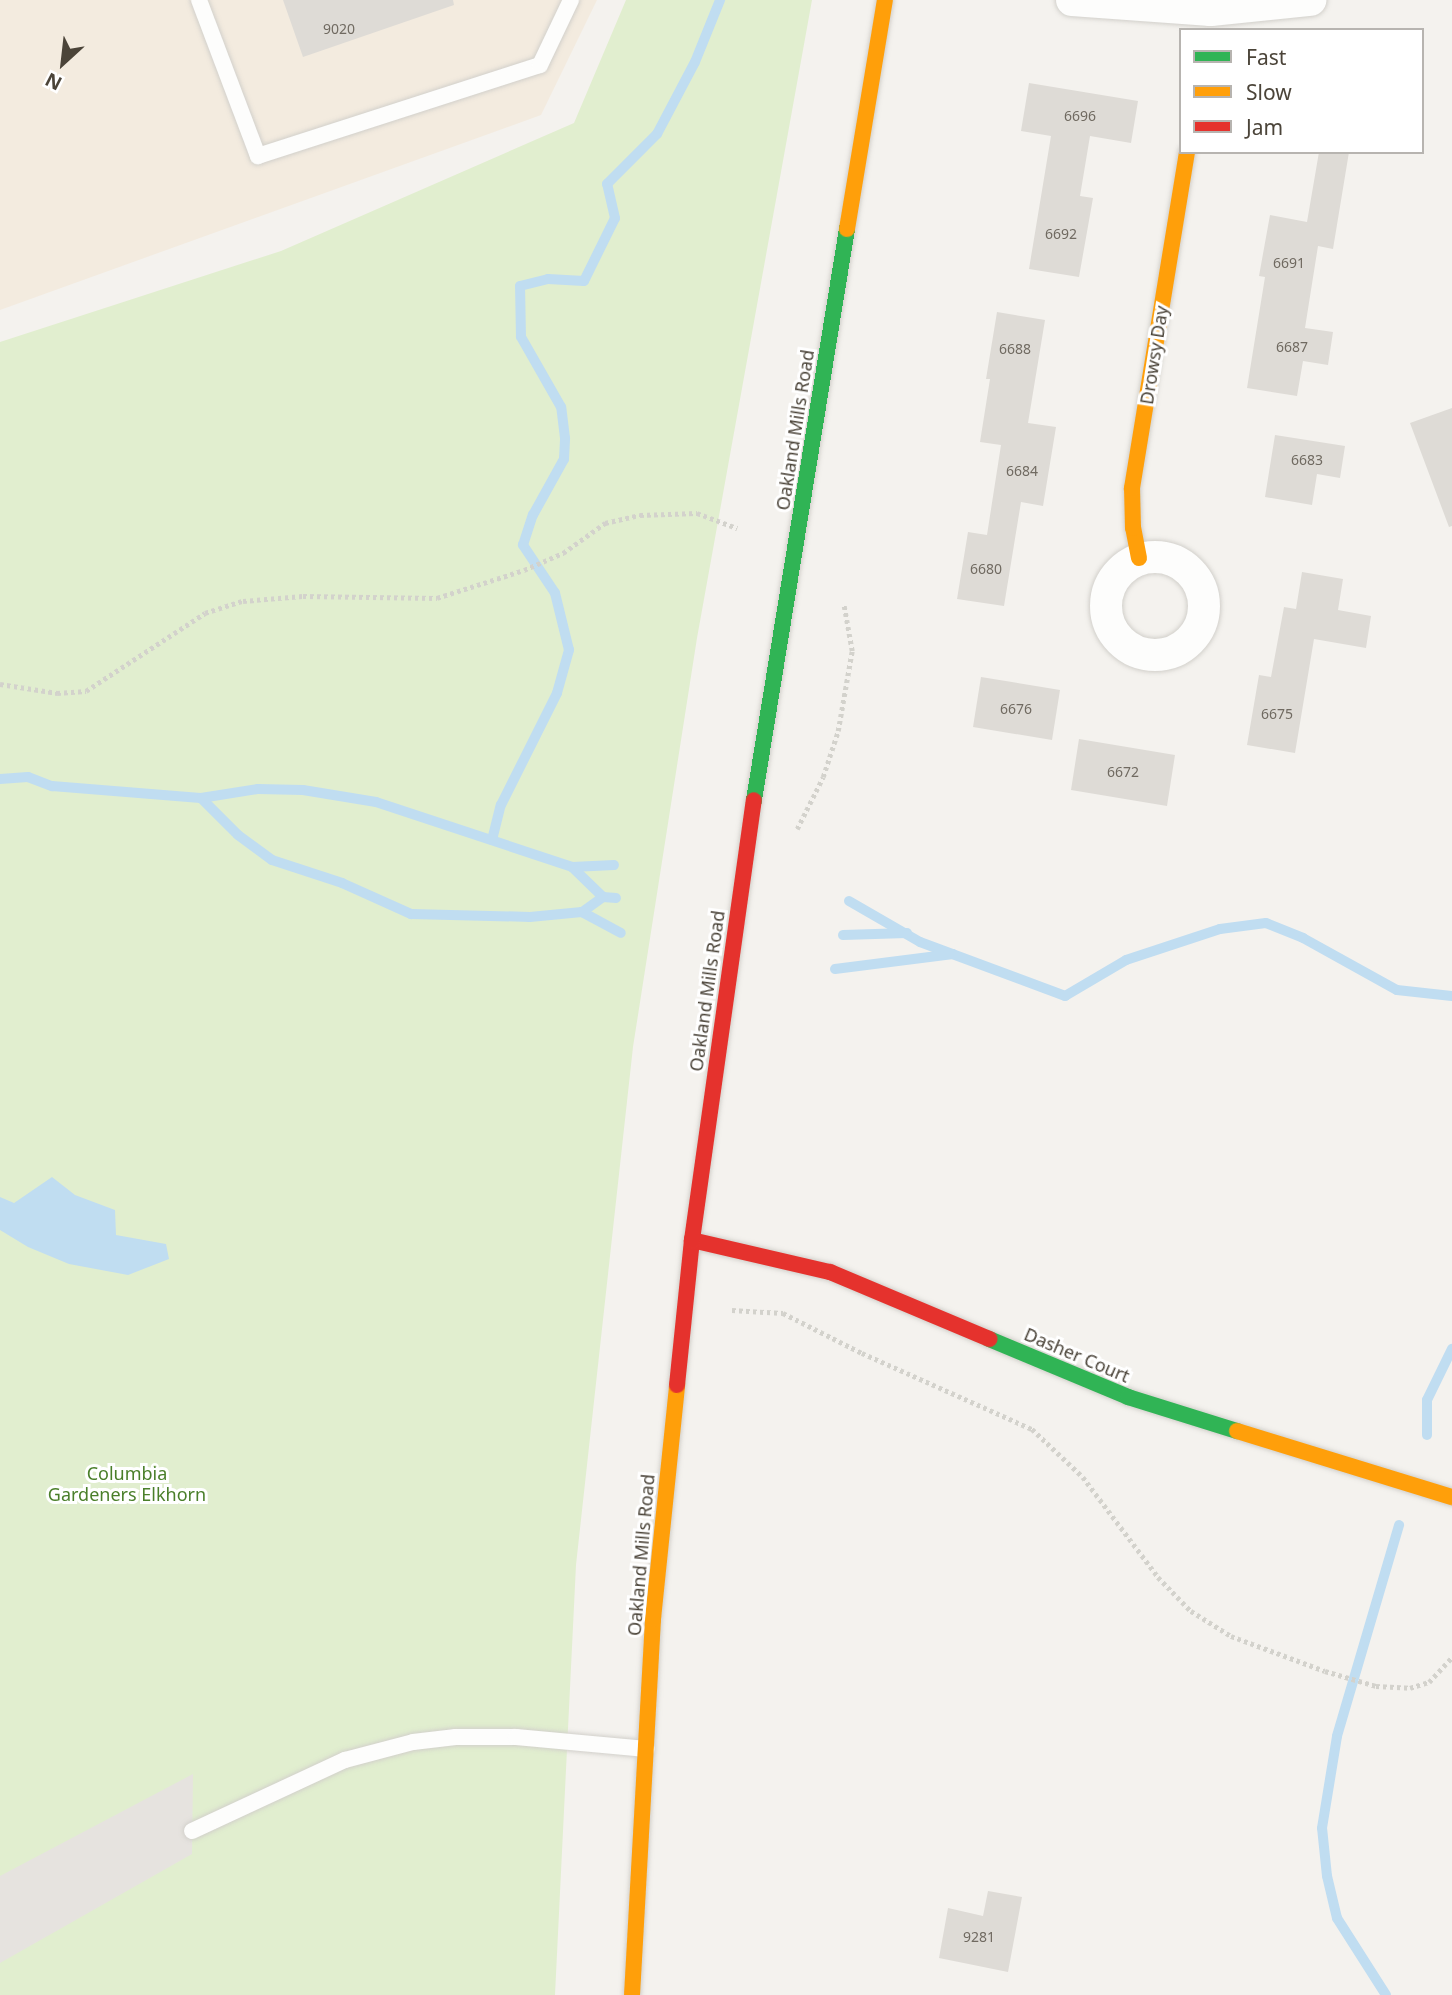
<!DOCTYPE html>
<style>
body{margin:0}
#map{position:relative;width:1452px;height:1995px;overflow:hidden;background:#f4f2ee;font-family:"Noto Sans",sans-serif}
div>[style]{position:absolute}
.commercial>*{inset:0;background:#f3ebdf}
.green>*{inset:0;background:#e1eecf}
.parking>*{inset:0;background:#e6e3df}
.water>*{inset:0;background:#c0ddf1}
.stream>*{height:10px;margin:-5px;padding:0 5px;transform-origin:5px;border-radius:5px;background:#c0ddf1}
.building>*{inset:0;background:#dedbd6}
.path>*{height:4.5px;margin-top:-2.25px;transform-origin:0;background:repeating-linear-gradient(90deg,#d3d2cc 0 3.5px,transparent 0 7px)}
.roads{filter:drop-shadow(0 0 2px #d2d0cb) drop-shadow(0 0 2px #d2d0cb)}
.lane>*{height:16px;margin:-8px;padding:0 8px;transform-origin:8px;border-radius:8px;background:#fdfdfc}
.street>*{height:32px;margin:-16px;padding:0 16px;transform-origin:16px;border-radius:16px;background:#fdfdfc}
.street>.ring{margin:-16px;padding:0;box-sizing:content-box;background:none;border:32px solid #fdfdfc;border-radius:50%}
.fast>*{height:16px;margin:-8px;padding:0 8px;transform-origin:8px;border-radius:8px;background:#30b455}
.slow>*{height:16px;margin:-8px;padding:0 8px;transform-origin:8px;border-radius:8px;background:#ff9f0a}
.jam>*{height:16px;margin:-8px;padding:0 8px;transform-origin:8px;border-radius:8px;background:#e5322d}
span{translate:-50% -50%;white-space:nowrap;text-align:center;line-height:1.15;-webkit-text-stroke:6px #fff;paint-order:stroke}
.number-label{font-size:14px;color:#706a61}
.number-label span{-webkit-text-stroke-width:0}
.street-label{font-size:18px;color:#4b4439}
.park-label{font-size:18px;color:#4a7f2a}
.legend{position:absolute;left:1179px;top:28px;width:245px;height:126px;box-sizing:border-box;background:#fff;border:2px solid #b7b4b0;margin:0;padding:9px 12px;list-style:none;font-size:21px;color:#4b4439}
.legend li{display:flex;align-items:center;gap:14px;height:35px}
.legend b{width:35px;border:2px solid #b7b4b0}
.north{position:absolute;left:28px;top:28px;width:70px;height:70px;-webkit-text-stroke:5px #fff;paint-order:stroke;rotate:207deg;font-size:19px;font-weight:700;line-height:28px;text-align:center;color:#4b4439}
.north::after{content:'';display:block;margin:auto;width:24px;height:32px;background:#4b4439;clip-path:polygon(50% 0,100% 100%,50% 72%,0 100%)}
</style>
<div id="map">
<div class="commercial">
<i style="clip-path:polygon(0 0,597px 0,541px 115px,0 310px)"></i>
</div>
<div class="green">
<i style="clip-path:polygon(626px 0,812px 0,697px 638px,633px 1047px,576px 1565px,555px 1995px,0 1995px,0 342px,281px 251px,574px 123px)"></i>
</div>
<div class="parking">
<i style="clip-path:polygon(193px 1774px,192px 1854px,0 1963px,0 1876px)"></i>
</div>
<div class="water">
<i style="clip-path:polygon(52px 1177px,75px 1195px,115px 1210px,116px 1235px,166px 1244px,169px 1259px,128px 1275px,69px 1264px,28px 1247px,0 1230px,0 1197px,14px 1203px)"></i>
</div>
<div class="stream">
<i style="left:0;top:779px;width:28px;rotate:-4deg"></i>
<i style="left:28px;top:777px;width:26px;rotate:21deg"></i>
<i style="left:52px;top:786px;width:149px;rotate:4.6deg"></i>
<i style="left:201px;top:798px;width:58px;rotate:-9deg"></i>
<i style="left:258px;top:789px;width:45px;rotate:1.3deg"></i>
<i style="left:303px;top:790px;width:74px;rotate:9.3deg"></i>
<i style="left:376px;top:802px;width:206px;rotate:18.3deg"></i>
<i style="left:572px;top:867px;width:42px;rotate:-2.7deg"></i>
<i style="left:201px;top:798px;width:52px;rotate:45deg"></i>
<i style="left:238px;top:835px;width:42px;rotate:36.3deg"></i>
<i style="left:272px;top:860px;width:74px;rotate:18.2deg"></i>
<i style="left:342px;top:883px;width:76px;rotate:24.2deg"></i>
<i style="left:411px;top:914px;width:119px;rotate:1.4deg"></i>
<i style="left:530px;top:917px;width:52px;rotate:-5.5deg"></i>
<i style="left:492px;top:840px;width:36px;rotate:-76deg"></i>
<i style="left:501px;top:805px;width:125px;rotate:-63.4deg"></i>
<i style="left:557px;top:693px;width:45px;rotate:-74.4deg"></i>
<i style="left:569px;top:650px;width:59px;rotate:-103.8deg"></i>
<i style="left:555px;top:593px;width:58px;rotate:-123.7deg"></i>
<i style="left:523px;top:545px;width:32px;rotate:-72deg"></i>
<i style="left:533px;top:515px;width:64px;rotate:-61deg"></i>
<i style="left:564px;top:459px;width:21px;rotate:-87deg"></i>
<i style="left:565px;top:438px;width:31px;rotate:-97deg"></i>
<i style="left:561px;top:407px;width:81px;rotate:-119.7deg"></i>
<i style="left:521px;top:337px;width:51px;rotate:-91.1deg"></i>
<i style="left:520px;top:286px;width:29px;rotate:-14deg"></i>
<i style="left:548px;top:279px;width:36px;rotate:3deg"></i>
<i style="left:584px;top:281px;width:70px;rotate:-63.8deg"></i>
<i style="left:615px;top:218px;width:35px;rotate:-103deg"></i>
<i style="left:607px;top:184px;width:71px;rotate:-45deg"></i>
<i style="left:657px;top:134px;width:81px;rotate:-62.2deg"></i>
<i style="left:695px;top:62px;width:67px;rotate:-68deg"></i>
<i style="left:572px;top:867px;width:43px;rotate:44.1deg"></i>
<i style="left:603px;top:897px;width:13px;rotate:4deg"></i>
<i style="left:603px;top:897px;width:26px;rotate:144deg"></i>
<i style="left:582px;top:912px;width:44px;rotate:28.3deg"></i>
<i style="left:849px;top:901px;width:82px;rotate:30deg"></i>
<i style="left:920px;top:942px;width:155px;rotate:20.4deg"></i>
<i style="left:1065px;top:996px;width:71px;rotate:-30.5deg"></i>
<i style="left:1126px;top:960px;width:99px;rotate:-18.3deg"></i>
<i style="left:1220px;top:929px;width:46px;rotate:-7.4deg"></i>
<i style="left:1266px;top:923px;width:40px;rotate:22deg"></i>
<i style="left:1303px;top:938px;width:107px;rotate:29deg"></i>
<i style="left:1397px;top:990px;width:55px;rotate:6.2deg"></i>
<i style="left:843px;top:935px;width:64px;rotate:-1.8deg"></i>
<i style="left:835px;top:969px;width:119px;rotate:-7.2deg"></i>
<i style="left:1427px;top:1435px;width:35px;rotate:-90deg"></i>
<i style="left:1427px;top:1400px;width:57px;rotate:-63.9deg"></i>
<i style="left:1386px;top:1995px;width:91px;rotate:-122.5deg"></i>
<i style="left:1337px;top:1918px;width:43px;rotate:-103.4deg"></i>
<i style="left:1327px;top:1876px;width:48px;rotate:-95.9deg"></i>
<i style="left:1322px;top:1828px;width:93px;rotate:-80.7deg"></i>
<i style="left:1337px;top:1736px;width:220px;rotate:-73.6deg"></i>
</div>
<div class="building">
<i style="clip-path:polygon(283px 0,453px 0,454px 5px,303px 57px)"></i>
<i style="clip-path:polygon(1029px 83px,1138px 101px,1131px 143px,1090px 136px,1080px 196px,1093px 198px,1079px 277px,1029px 269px,1051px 136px,1021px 131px)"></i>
<i style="clip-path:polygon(1319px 152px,1349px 152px,1333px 249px,1318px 246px,1305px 328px,1333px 332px,1328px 365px,1303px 361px,1297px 396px,1247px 388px,1265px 277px,1259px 276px,1270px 215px,1307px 222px)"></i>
<i style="clip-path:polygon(997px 312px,1045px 320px,1028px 423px,1056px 427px,1043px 506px,1021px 502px,1004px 606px,957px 599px,968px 532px,987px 535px,1001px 445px,980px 442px,990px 379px,986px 379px)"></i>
<i style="clip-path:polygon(1452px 408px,1452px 526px,1449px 527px,1410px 423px)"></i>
<i style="clip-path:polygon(1275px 435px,1345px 446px,1340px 478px,1317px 474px,1312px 505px,1265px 497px)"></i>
<i style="clip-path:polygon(1302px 572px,1343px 579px,1338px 610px,1371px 616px,1366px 648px,1314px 639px,1295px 753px,1247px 745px,1259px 675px,1271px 677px,1284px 607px,1296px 609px)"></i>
<i style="clip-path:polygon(981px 677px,1060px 690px,1052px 740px,973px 727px)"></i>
<i style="clip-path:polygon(1079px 739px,1175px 755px,1167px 806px,1071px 790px)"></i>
<i style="clip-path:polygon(988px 1891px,1022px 1897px,1008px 1972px,939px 1958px,948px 1908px,983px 1916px)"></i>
</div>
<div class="path">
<i style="left:0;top:684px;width:58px;rotate:9deg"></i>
<i style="left:57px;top:693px;width:29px;rotate:-4deg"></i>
<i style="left:86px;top:691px;width:142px;rotate:-33.2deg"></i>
<i style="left:205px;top:613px;width:40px;rotate:-18deg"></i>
<i style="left:243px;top:601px;width:60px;rotate:-4.8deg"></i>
<i style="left:303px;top:596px;width:134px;rotate:0.9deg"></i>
<i style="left:437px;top:598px;width:91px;rotate:-17.8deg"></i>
<i style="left:524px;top:570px;width:43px;rotate:-23.6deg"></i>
<i style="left:563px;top:553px;width:52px;rotate:-35.5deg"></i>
<i style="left:605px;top:523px;width:36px;rotate:-13deg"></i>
<i style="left:640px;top:515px;width:57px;rotate:-2deg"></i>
<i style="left:697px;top:513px;width:43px;rotate:20.6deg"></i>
<i style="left:797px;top:829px;width:58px;rotate:-63.4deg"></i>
<i style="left:823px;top:777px;width:48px;rotate:-71.9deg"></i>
<i style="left:838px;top:731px;width:81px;rotate:-80.1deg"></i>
<i style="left:852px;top:651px;width:46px;rotate:-100.1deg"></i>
<i style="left:732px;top:1310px;width:51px;rotate:3.4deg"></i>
<i style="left:783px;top:1313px;width:89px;rotate:26.9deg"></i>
<i style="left:862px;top:1353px;width:186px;rotate:24.1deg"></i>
<i style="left:1032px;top:1429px;width:70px;rotate:43.3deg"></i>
<i style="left:1083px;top:1477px;width:125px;rotate:53.1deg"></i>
<i style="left:1158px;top:1577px;width:47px;rotate:45.9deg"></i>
<i style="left:1191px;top:1611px;width:47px;rotate:32deg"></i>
<i style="left:1231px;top:1636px;width:100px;rotate:20.4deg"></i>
<i style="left:1325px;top:1671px;width:53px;rotate:16.4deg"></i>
<i style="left:1376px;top:1686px;width:34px;rotate:3deg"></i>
<i style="left:1410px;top:1688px;width:20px;rotate:-18deg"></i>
<i style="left:1429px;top:1682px;width:34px;rotate:-47deg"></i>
</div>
<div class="roads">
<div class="lane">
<i style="left:199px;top:0;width:167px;rotate:69.3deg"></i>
<i style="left:258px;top:156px;width:296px;rotate:-17.9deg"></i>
<i style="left:540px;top:65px;width:72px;rotate:-64.5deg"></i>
<i style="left:192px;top:1831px;width:169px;rotate:-24.9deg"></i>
<i style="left:345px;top:1760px;width:70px;rotate:-14.8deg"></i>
<i style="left:413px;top:1742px;width:43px;rotate:-6.6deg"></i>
<i style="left:456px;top:1737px;width:60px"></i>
<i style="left:516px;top:1737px;width:131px;rotate:5.3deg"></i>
</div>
<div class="street">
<i style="left:1072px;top:0;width:139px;rotate:4.1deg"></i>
<i style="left:1211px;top:10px;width:100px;rotate:-5.8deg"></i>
<i class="ring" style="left:1106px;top:557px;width:66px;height:66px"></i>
</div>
<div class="fast">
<i style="left:754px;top:800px;width:579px;rotate:-80.75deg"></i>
<i style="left:989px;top:1339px;width:151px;rotate:22.6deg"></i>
<i style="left:1128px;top:1397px;width:114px;rotate:17.3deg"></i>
</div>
<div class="slow">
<i style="left:847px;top:229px;width:232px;rotate:-80.6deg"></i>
<i style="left:1139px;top:558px;width:31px;rotate:-101deg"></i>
<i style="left:1133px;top:528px;width:40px;rotate:-91.4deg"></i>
<i style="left:1132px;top:488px;width:340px;rotate:-80.7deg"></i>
<i style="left:1237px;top:1431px;width:225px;rotate:17.1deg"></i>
<i style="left:632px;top:1995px;width:377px;rotate:-86.8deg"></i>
<i style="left:653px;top:1619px;width:235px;rotate:-84.1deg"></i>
</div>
<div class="jam">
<i style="left:692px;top:1240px;width:142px;rotate:13.1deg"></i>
<i style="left:830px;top:1272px;width:173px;rotate:22.8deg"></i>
<i style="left:677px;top:1385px;width:146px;rotate:-84.1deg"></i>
<i style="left:692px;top:1240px;width:444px;rotate:-82deg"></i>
</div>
</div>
<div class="number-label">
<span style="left:339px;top:29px">9020</span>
<span style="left:1080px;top:116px">6696</span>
<span style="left:1061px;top:234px">6692</span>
<span style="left:1289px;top:263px">6691</span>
<span style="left:1292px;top:347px">6687</span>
<span style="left:1015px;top:349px">6688</span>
<span style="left:1307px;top:460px">6683</span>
<span style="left:1022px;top:471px">6684</span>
<span style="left:986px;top:569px">6680</span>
<span style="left:1016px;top:709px">6676</span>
<span style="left:1277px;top:714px">6675</span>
<span style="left:1123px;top:772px">6672</span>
<span style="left:979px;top:1937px">9281</span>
</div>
<div class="street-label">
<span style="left:1154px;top:355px;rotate:-81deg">Drowsy Day</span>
<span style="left:795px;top:430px;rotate:-81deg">Oakland Mills Road</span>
<span style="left:707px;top:991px;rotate:-82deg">Oakland Mills Road</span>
<span style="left:1077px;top:1355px;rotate:23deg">Dasher Court</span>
<span style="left:641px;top:1555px;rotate:-85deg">Oakland Mills Road</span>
</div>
<div class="park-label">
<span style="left:127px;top:1484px">Columbia<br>Gardeners Elkhorn</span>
</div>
<ul class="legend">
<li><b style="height:9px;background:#30b455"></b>Fast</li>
<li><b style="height:9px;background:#ff9f0a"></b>Slow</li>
<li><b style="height:9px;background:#e5322d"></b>Jam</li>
</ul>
<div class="north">N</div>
</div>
